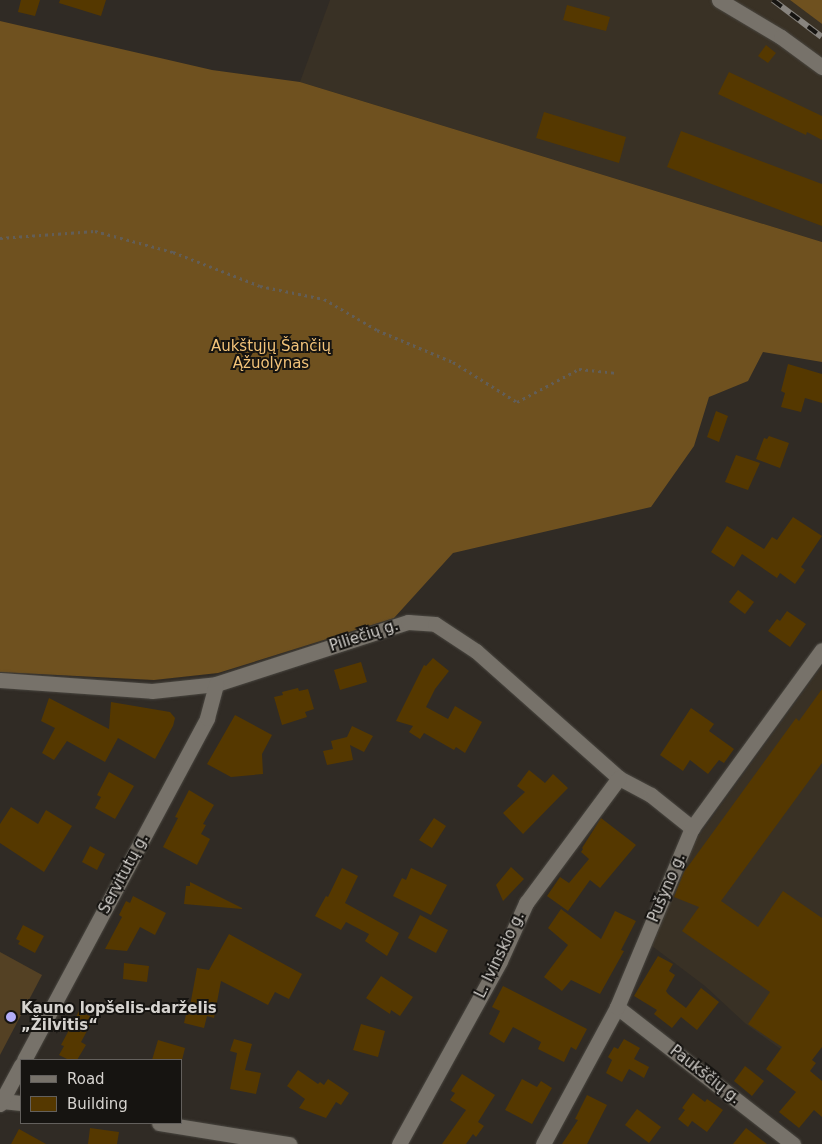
<!DOCTYPE html>
<meta charset="utf-8">
<style>
body{margin:0}
#map{position:relative;width:822px;height:1144px;overflow:hidden;background:#302b25;font-family:"DejaVu Sans",sans-serif}
div>[style]{position:absolute}
.built>*{inset:0;background:#393125}
.green>*{inset:0;background:#544124}
.forest>*{inset:0;background:#6f511f}
.building>*{inset:0;background:#553800}
.path>*{height:3px;margin-top:-1.5px;transform-origin:0;background:repeating-linear-gradient(90deg,#625e58 0 2.5px,transparent 0 6.5px)}
.roads{filter:drop-shadow(0 0 1px #494640) drop-shadow(0 0 1px #494640)}
.minor>*{height:15px;margin:-7.5px;padding:0 7.5px;transform-origin:7.5px;border-radius:7.5px;background:#77726a}
.rail>*{height:5.5px;margin-top:-2.75px;transform-origin:0;background:repeating-linear-gradient(90deg,#161411 0 11px,#88847f 0 22px);box-sizing:border-box;border-block:1px solid #88847f}
.dots>*{width:14px;height:14px;translate:-50% -50%;box-sizing:border-box;border:2px solid #161411;border-radius:50%}
span{translate:-50% -50%;white-space:nowrap;text-align:center;line-height:1.15;-webkit-text-stroke:4px #161411;paint-order:stroke}
.park-label{font-size:15px;color:#f3c379}
.street-label{font-size:15px;color:#d6d3cf}
.poi-label{font-size:15px;color:#d6d3cf;font-weight:700}
.left{translate:0 -50%;text-align:left}
.legend{position:absolute;left:20px;top:1059px;width:162px;height:65px;box-sizing:border-box;background:#161411;border:1px solid #63605d;margin:0;padding:6px 9px;list-style:none;font-size:15px;color:#d6d3cf}
.legend li{display:flex;align-items:center;gap:10px;height:25px}
.legend b{width:25px;border:1px solid #63605d}
</style>
<div id="map">
<div class="built">
<i style="clip-path:polygon(330px 0,790px 0,822px 24px,822px 242px,300px 82px)"></i>
<i style="clip-path:polygon(822px 666px,822px 1026px,797px 1061px,746px 1024px,705px 986px,652px 946px,690px 848px)"></i>
</div>
<div class="green">
<i style="clip-path:polygon(0 952px,42px 975px,0 1055px)"></i>
</div>
<div class="forest">
<i style="clip-path:polygon(790px 0,822px 0,822px 24px)"></i>
<i style="clip-path:polygon(0 21px,212px 70px,300px 82px,822px 242px,822px 362px,763px 352px,748px 381px,709px 397px,694px 446px,651px 507px,453px 553px,394px 618px,218px 673px,154px 680px,0 672px)"></i>
</div>
<div class="building">
<i style="clip-path:polygon(21px 0,40px 0,35px 16px,18px 12px)"></i>
<i style="clip-path:polygon(60px 0,106px 0,101px 16px,59px 3px)"></i>
<i style="clip-path:polygon(567px 5px,610px 17px,606px 31px,563px 20px)"></i>
<i style="clip-path:polygon(766px 45px,776px 53px,768px 63px,758px 56px)"></i>
<i style="clip-path:polygon(729px 72px,822px 116px,822px 140px,807px 132px,806px 135px,718px 94px)"></i>
<i style="clip-path:polygon(544px 112px,626px 137px,619px 163px,536px 138px)"></i>
<i style="clip-path:polygon(681px 131px,822px 184px,822px 226px,667px 167px)"></i>
<i style="clip-path:polygon(788px 364px,822px 374px,822px 403px,805px 398px,801px 412px,781px 407px,785px 393px,781px 391px)"></i>
<i style="clip-path:polygon(716px 411px,728px 416px,719px 442px,707px 437px)"></i>
<i style="clip-path:polygon(769px 436px,789px 443px,780px 468px,756px 459px,764px 438px,767px 439px)"></i>
<i style="clip-path:polygon(736px 455px,760px 463px,748px 490px,725px 482px)"></i>
<i style="clip-path:polygon(793px 517px,822px 536px,801px 567px,805px 570px,795px 584px,780px 573px,777px 578px,742px 554px,734px 567px,711px 552px,727px 526px,764px 549px,772px 537px,777px 540px)"></i>
<i style="clip-path:polygon(738px 590px,754px 602px,745px 614px,729px 602px)"></i>
<i style="clip-path:polygon(787px 611px,806px 624px,790px 647px,768px 631px,777px 619px,780px 621px)"></i>
<i style="clip-path:polygon(433px 658px,449px 671px,435px 689px,426px 707px,448px 719px,455px 706px,482px 722px,465px 753px,456px 747px,454px 750px,424px 733px,420px 739px,409px 732px,413px 726px,396px 721px,424px 665px,426px 666px)"></i>
<i style="clip-path:polygon(361px 662px,367px 682px,340px 690px,334px 670px)"></i>
<i style="clip-path:polygon(298px 688px,299px 691px,308px 689px,314px 709px,305px 712px,307px 717px,282px 725px,274px 697px,283px 695px,282px 692px)"></i>
<i style="clip-path:polygon(822px 689px,822px 763px,721px 901px,758px 927px,783px 891px,822px 918px,822px 1047px,812px 1060px,816px 1063px,810px 1071px,822px 1081px,822px 1117px,814px 1110px,799px 1128px,779px 1112px,796px 1092px,766px 1069px,782px 1047px,748px 1024px,770px 992px,682px 931px,699px 907px,674px 897px,684px 872px,796px 718px,799px 721px)"></i>
<i style="clip-path:polygon(49px 698px,109px 729px,111px 702px,170px 712px,175px 718px,173px 726px,155px 759px,118px 738px,105px 762px,67px 741px,54px 760px,42px 753px,55px 728px,41px 721px)"></i>
<i style="clip-path:polygon(691px 708px,714px 724px,709px 731px,734px 749px,724px 763px,719px 760px,708px 774px,690px 760px,683px 771px,660px 755px)"></i>
<i style="clip-path:polygon(235px 715px,272px 735px,262px 754px,263px 774px,231px 777px,207px 764px)"></i>
<i style="clip-path:polygon(352px 726px,373px 736px,364px 752px,350px 745px,353px 760px,327px 765px,323px 751px,333px 749px,331px 741px,347px 737px)"></i>
<i style="clip-path:polygon(529px 770px,545px 783px,553px 774px,568px 788px,523px 834px,503px 813px,525px 792px,517px 786px)"></i>
<i style="clip-path:polygon(109px 772px,134px 786px,115px 819px,95px 808px,101px 797px,97px 795px)"></i>
<i style="clip-path:polygon(189px 790px,214px 805px,203px 824px,206px 825px,201px 834px,210px 839px,197px 865px,163px 847px,178px 818px,175px 817px)"></i>
<i style="clip-path:polygon(11px 807px,38px 824px,46px 810px,72px 826px,44px 872px,0 843px,0 824px)"></i>
<i style="clip-path:polygon(434px 818px,446px 826px,432px 848px,419px 840px)"></i>
<i style="clip-path:polygon(601px 818px,636px 845px,600px 888px,590px 880px,568px 911px,547px 896px,560px 877px,569px 883px,589px 859px,581px 852px,583px 849px,582px 848px)"></i>
<i style="clip-path:polygon(90px 846px,105px 854px,97px 870px,82px 862px)"></i>
<i style="clip-path:polygon(511px 867px,524px 879px,503px 901px,496px 885px)"></i>
<i style="clip-path:polygon(342px 868px,358px 876px,345px 903px,399px 933px,387px 956px,365px 941px,369px 934px,346px 922px,341px 930px,315px 916px,326px 896px,328px 897px)"></i>
<i style="clip-path:polygon(411px 868px,447px 885px,431px 915px,393px 896px,402px 878px,406px 880px)"></i>
<i style="clip-path:polygon(190px 882px,242px 908px,242px 909px,184px 904px,186px 886px,190px 886px)"></i>
<i style="clip-path:polygon(133px 896px,166px 913px,155px 935px,140px 927px,127px 951px,105px 949px,122px 917px,119px 915px,126px 901px,130px 903px)"></i>
<i style="clip-path:polygon(561px 909px,601px 939px,615px 911px,636px 921px,621px 950px,624px 951px,600px 994px,571px 980px,562px 991px,544px 977px,568px 945px,548px 928px)"></i>
<i style="clip-path:polygon(420px 915px,448px 930px,436px 953px,408px 938px)"></i>
<i style="clip-path:polygon(23px 925px,44px 936px,35px 953px,18px 944px,20px 941px,16px 939px)"></i>
<i style="clip-path:polygon(229px 934px,302px 974px,289px 999px,275px 992px,268px 1005px,221px 981px,214px 1018px,207px 1016px,204px 1028px,184px 1023px,188px 1006px,190px 1006px,197px 968px,209px 970px)"></i>
<i style="clip-path:polygon(658px 956px,673px 964px,669px 971px,675px 975px,666px 991px,668px 994px,686px 1008px,701px 988px,719px 1002px,697px 1030px,681px 1017px,672px 1028px,654px 1014px,657px 1010px,634px 996px)"></i>
<i style="clip-path:polygon(124px 963px,149px 966px,147px 982px,123px 979px)"></i>
<i style="clip-path:polygon(381px 976px,413px 997px,400px 1016px,391px 1010px,390px 1014px,366px 998px)"></i>
<i style="clip-path:polygon(503px 986px,587px 1029px,576px 1050px,571px 1047px,564px 1062px,538px 1049px,541px 1042px,513px 1027px,504px 1043px,489px 1034px,500px 1011px,492px 1007px)"></i>
<i style="clip-path:polygon(79px 1011px,94px 1018px,81px 1042px,86px 1045px,77px 1060px,69px 1060px,59px 1055px,64px 1046px,61px 1045px)"></i>
<i style="clip-path:polygon(361px 1024px,385px 1031px,378px 1057px,353px 1050px)"></i>
<i style="clip-path:polygon(234px 1039px,252px 1044px,245px 1070px,261px 1073px,256px 1094px,230px 1089px,237px 1053px,230px 1051px)"></i>
<i style="clip-path:polygon(624px 1039px,640px 1048px,634px 1059px,649px 1067px,644px 1078px,629px 1069px,622px 1082px,606px 1073px,612px 1060px,608px 1057px,614px 1047px,618px 1049px)"></i>
<i style="clip-path:polygon(158px 1040px,185px 1048px,182px 1060px,152px 1060px)"></i>
<i style="clip-path:polygon(745px 1066px,764px 1081px,752px 1096px,734px 1081px)"></i>
<i style="clip-path:polygon(298px 1070px,318px 1084px,320px 1082px,324px 1085px,328px 1079px,349px 1093px,341px 1105px,336px 1102px,326px 1118px,299px 1108px,305px 1099px,287px 1086px)"></i>
<i style="clip-path:polygon(462px 1074px,495px 1095px,478px 1122px,484px 1126px,476px 1137px,473px 1134px,466px 1144px,442px 1144px,466px 1110px,450px 1100px,455px 1093px,451px 1091px)"></i>
<i style="clip-path:polygon(522px 1079px,537px 1087px,541px 1081px,552px 1088px,532px 1124px,505px 1110px)"></i>
<i style="clip-path:polygon(693px 1093px,705px 1102px,707px 1099px,723px 1110px,707px 1132px,692px 1121px,688px 1127px,678px 1119px,685px 1110px,682px 1108px)"></i>
<i style="clip-path:polygon(587px 1095px,607px 1105px,587px 1144px,562px 1144px,578px 1120px,575px 1119px)"></i>
<i style="clip-path:polygon(637px 1109px,661px 1127px,649px 1143px,625px 1125px)"></i>
<i style="clip-path:polygon(90px 1128px,119px 1132px,117px 1144px,88px 1144px)"></i>
<i style="clip-path:polygon(746px 1128px,767px 1144px,733px 1144px)"></i>
<i style="clip-path:polygon(19px 1129px,46px 1144px,11px 1144px)"></i>
</div>
<div class="path">
<i style="left:0;top:238px;width:95px;rotate:-4.2deg"></i>
<i style="left:95px;top:231px;width:81px;rotate:15.1deg"></i>
<i style="left:173px;top:252px;width:93px;rotate:21.3deg"></i>
<i style="left:260px;top:286px;width:65px;rotate:11.5deg"></i>
<i style="left:324px;top:299px;width:61px;rotate:30.3deg"></i>
<i style="left:377px;top:330px;width:82px;rotate:22.8deg"></i>
<i style="left:453px;top:362px;width:75px;rotate:32deg"></i>
<i style="left:517px;top:402px;width:70px;rotate:-28deg"></i>
<i style="left:579px;top:369px;width:37px;rotate:6deg"></i>
</div>
<div class="roads">
<div class="minor">
<i style="left:719px;top:0;width:72px;rotate:30.8deg"></i>
<i style="left:781px;top:37px;width:51px;rotate:36.2deg"></i>
<i style="left:0;top:680px;width:152px;rotate:4.1deg"></i>
<i style="left:152px;top:691px;width:64px;rotate:-6.2deg"></i>
<i style="left:216px;top:684px;width:202px;rotate:-17.9deg"></i>
<i style="left:408px;top:622px;width:27px;rotate:4deg"></i>
<i style="left:435px;top:624px;width:49px;rotate:33.4deg"></i>
<i style="left:476px;top:651px;width:191px;rotate:41.6deg"></i>
<i style="left:619px;top:778px;width:36px;rotate:28deg"></i>
<i style="left:651px;top:795px;width:53px;rotate:38.8deg"></i>
<i style="left:617px;top:1007px;width:223px;rotate:37.9deg"></i>
<i style="left:24px;top:1060px;width:388px;rotate:-61.8deg"></i>
<i style="left:207px;top:718px;width:35px;rotate:-75deg"></i>
<i style="left:2px;top:1101px;width:19px;rotate:6deg"></i>
<i style="left:0;top:1104px;width:44px;rotate:-61.7deg"></i>
<i style="left:159px;top:1123px;width:132px;rotate:9.2deg"></i>
<i style="left:399px;top:1144px;width:209px;rotate:-61.1deg"></i>
<i style="left:500px;top:961px;width:64px;rotate:-65.9deg"></i>
<i style="left:526px;top:903px;width:156px;rotate:-53.4deg"></i>
<i style="left:543px;top:1144px;width:156px;rotate:-61.6deg"></i>
<i style="left:617px;top:1007px;width:194px;rotate:-67.3deg"></i>
<i style="left:692px;top:828px;width:220px;rotate:-53.9deg"></i>
</div>
</div>
<div class="rail">
<i style="left:773px;top:0;width:61px;rotate:37.1deg"></i>
</div>
<div class="dots">
<i style="left:11px;top:1017px;background:#b3adf9"></i>
</div>
<div class="park-label">
<span style="left:271px;top:355px">Aukštųjų Šančių<br>Ąžuolynas</span>
</div>
<div class="street-label">
<span style="left:364px;top:636px;rotate:-18deg">Piliečių g.</span>
<span style="left:124px;top:874px;rotate:-62deg">Servitutų g.</span>
<span style="left:667px;top:888px;rotate:-67deg">Pušyno g.</span>
<span style="left:500px;top:955px;rotate:-64deg">L. Ivinskio g.</span>
<span style="left:705px;top:1075px;rotate:38deg">Paukščių g.</span>
</div>
<div class="poi-label">
<span class="left" style="left:21px;top:1017px">Kauno lopšelis-darželis<br>„Žilvitis“</span>
</div>
<ul class="legend">
<li><b style="height:6px;background:#77726a"></b>Road</li>
<li><b style="height:14px;background:#553800"></b>Building</li>
</ul>
</div>
